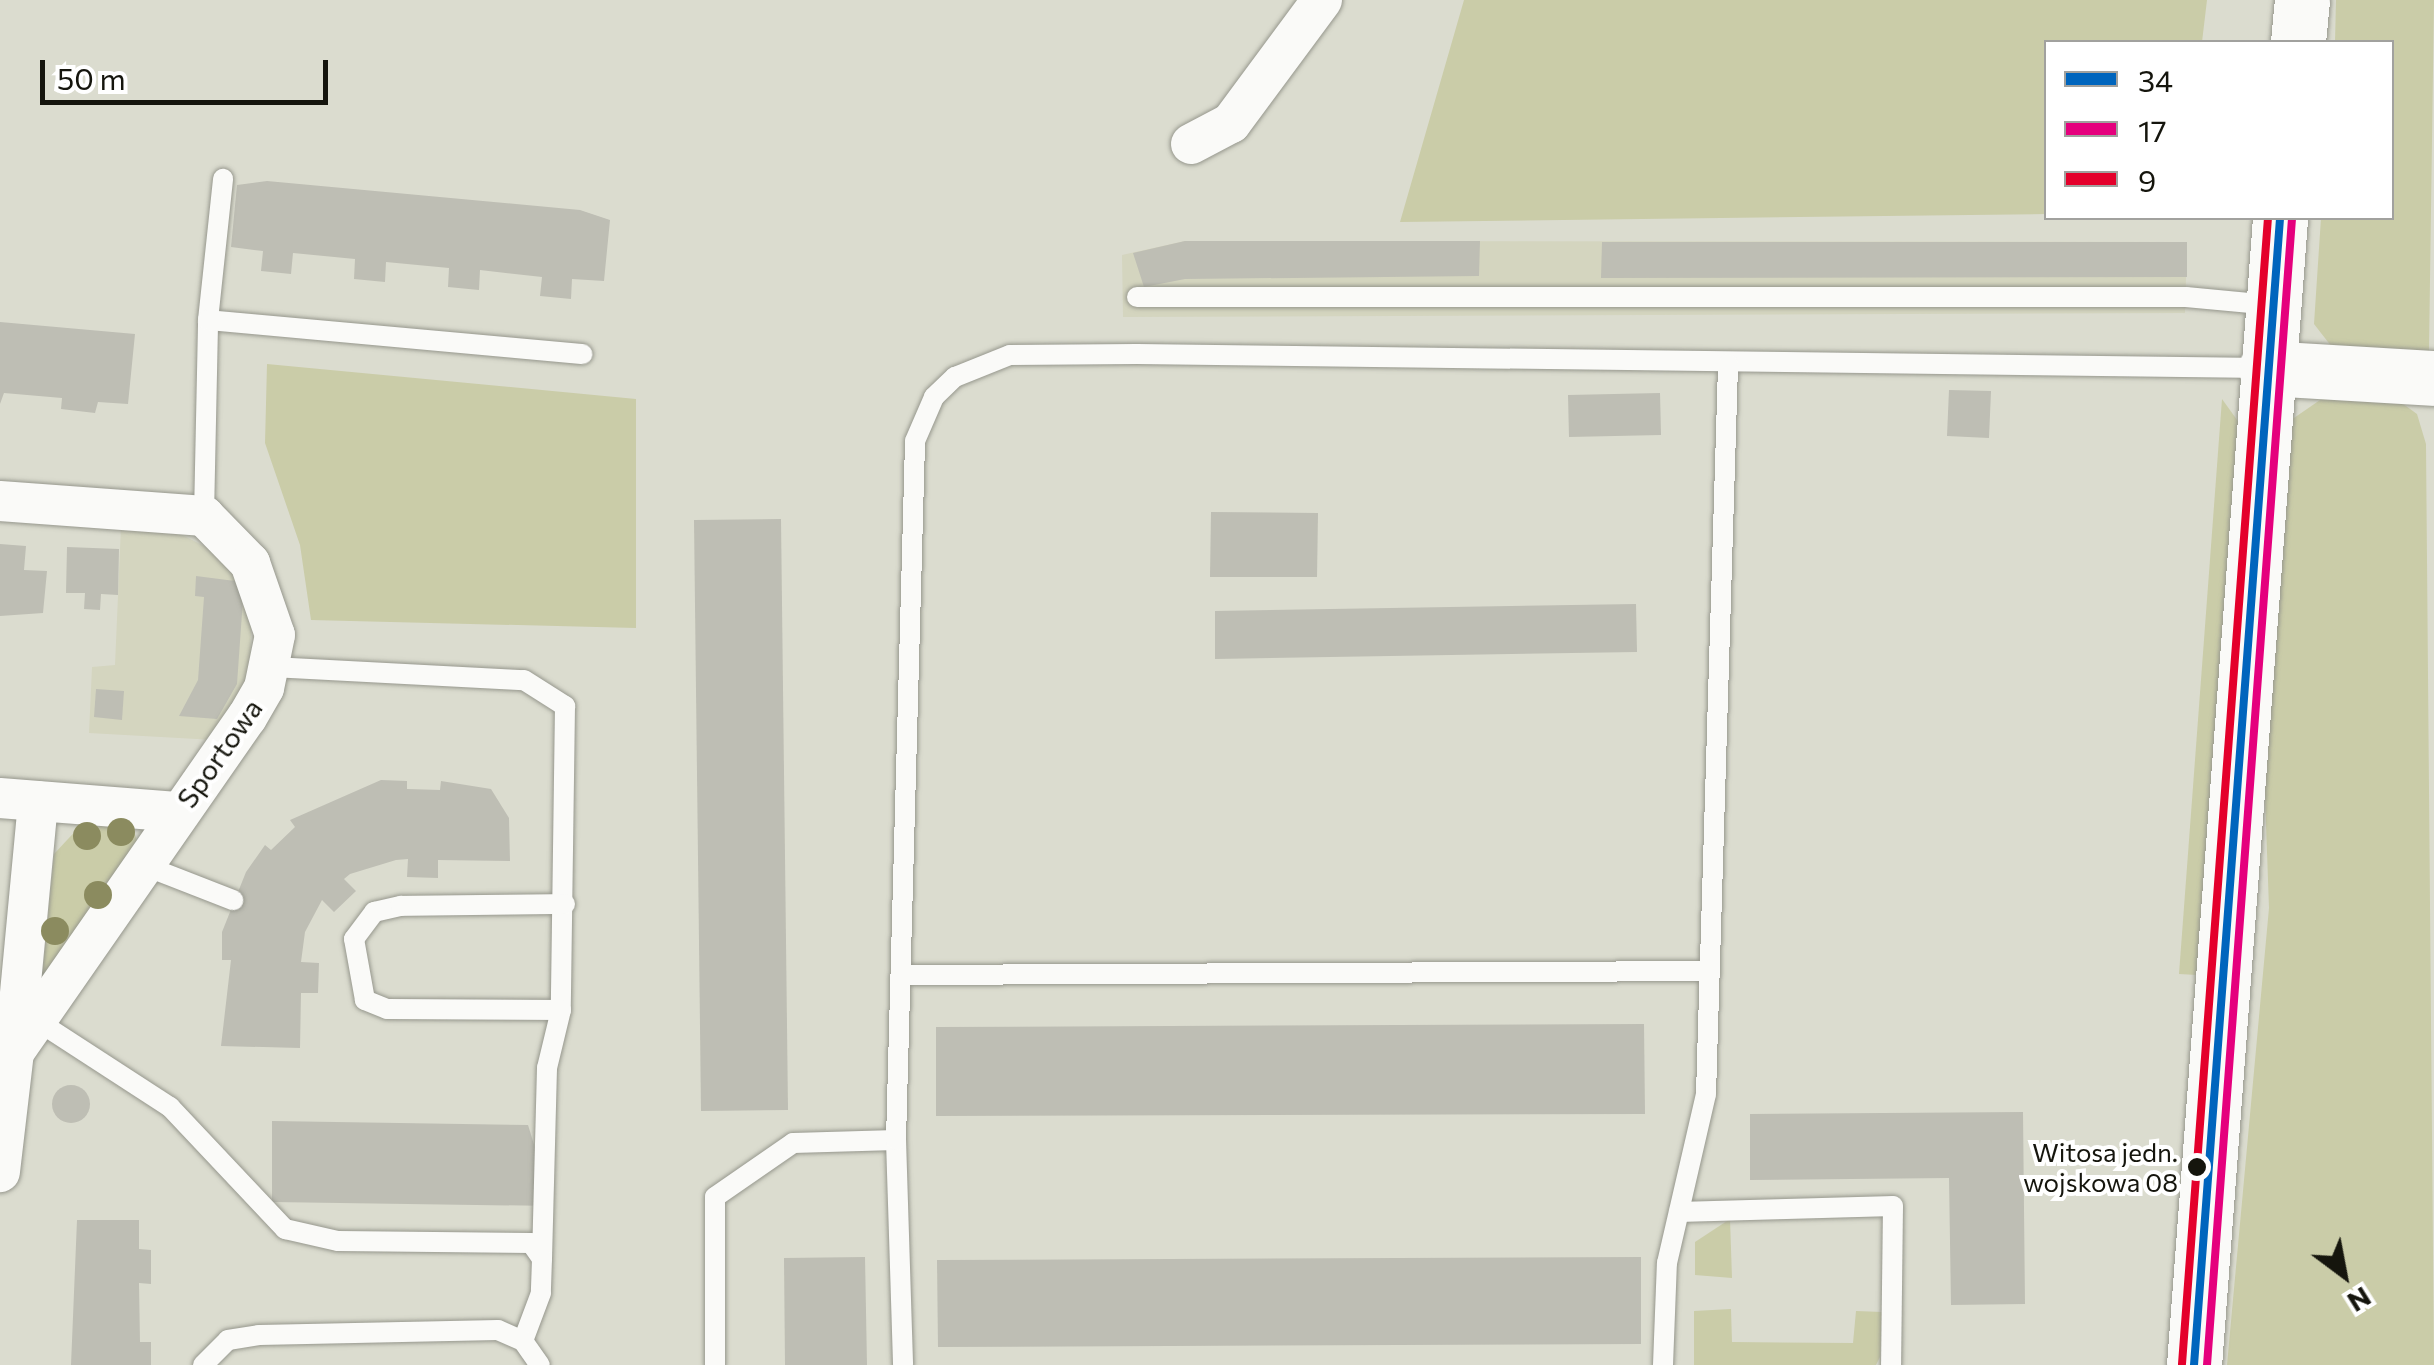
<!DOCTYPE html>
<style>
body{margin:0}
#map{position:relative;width:2434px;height:1365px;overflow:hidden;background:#dbdccf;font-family:Commissioner,sans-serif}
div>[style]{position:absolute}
.built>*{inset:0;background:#d4d5bf}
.green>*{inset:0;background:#cacca8}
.building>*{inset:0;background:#bebeb4}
.round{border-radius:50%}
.roads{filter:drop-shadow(0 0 2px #96978d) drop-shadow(0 0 2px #96978d)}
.lane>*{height:20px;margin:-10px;padding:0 10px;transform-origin:10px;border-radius:10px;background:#fafaf8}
.street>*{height:40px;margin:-20px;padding:0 20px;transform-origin:20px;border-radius:20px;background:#fafaf8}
.primary>*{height:55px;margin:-27.5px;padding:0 27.5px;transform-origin:27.5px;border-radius:27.5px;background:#fafaf8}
.bus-1>*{height:8px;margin:-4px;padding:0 4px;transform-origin:4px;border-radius:4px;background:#0065bd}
.bus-2>*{height:8px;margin:-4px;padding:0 4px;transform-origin:4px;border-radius:4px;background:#e5007d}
.bus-3>*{height:8px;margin:-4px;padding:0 4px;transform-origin:4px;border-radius:4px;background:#e4002b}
.trees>*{width:28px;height:28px;margin:-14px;border-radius:50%;background:#8b8b5f}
.dots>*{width:28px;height:28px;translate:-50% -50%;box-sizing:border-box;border:5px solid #fff;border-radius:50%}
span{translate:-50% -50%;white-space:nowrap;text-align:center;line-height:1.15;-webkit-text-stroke:8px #fff;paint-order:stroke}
.bus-label{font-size:26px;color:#15150d}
.right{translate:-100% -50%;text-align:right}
.street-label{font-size:28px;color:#15150d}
.legend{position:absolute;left:2044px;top:40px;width:350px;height:180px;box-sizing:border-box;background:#fff;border:2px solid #a1a19e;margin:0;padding:12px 18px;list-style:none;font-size:30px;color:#15150d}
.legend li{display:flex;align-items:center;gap:20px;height:50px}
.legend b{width:50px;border:2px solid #a1a19e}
.north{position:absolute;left:2294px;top:1225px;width:100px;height:100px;-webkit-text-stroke:8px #fff;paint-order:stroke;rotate:148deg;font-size:28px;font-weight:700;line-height:40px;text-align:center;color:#15150d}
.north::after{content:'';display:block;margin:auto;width:35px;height:45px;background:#15150d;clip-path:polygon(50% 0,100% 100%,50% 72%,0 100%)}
.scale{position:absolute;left:40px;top:60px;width:288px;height:45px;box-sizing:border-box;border:5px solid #15150d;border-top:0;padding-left:12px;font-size:30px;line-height:35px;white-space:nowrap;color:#15150d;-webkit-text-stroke:8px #fff;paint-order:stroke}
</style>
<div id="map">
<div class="built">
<i style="clip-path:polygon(1185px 241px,2187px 242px,2185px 313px,1123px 317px,1122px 255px)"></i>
<i style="clip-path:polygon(121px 527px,170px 529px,230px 559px,252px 599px,249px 692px,215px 740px,89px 733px,92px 667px,115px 665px)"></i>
</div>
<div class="green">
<i style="clip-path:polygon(1464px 0,2207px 0,2202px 42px,2046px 42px,2046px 214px,1400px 222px)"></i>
<i style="clip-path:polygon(2336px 0,2434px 0,2429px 351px,2335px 351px,2314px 324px,2321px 218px,2392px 218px,2392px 42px,2335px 42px)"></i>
<i style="clip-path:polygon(267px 364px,636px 399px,636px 628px,311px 620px,300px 545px,265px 443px)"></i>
<i style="clip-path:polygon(2323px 398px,2399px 401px,2417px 414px,2426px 444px,2434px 1365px,2227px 1365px,2269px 908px,2263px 739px,2291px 420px)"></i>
<i style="clip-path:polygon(2222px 399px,2240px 424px,2197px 975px,2179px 974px)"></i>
<i style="clip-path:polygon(82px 824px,132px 825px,138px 844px,42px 978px,54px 854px)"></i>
<i style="clip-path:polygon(1730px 1219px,1732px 1278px,1695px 1275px,1695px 1242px)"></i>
<i style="clip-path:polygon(1731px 1309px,1732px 1342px,1853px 1343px,1856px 1311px,1882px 1312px,1880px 1357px,1876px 1365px,1694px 1365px,1694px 1311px)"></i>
</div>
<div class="building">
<i style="clip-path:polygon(267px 181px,580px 210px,610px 220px,604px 281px,572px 279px,571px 299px,540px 296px,542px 277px,480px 270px,479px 290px,448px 287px,449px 268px,386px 262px,385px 282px,354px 279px,355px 259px,293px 253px,291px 274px,261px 271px,263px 251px,231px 247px,237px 185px)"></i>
<i style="clip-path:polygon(1185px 241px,1480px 241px,1479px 276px,1185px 279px,1144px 287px,1133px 253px)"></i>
<i style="clip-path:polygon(1602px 242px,2187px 242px,2187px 277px,1601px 278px)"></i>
<i style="clip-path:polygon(0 322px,135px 334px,128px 404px,98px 402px,95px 413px,61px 409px,62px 398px,4px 393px,0 404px)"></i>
<i style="clip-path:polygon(1949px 390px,1991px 391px,1989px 438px,1947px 436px)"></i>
<i style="clip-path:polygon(1660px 393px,1661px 435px,1569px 437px,1568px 395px)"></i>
<i style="clip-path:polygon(1211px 512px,1318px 513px,1317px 577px,1210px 577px)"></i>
<i style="clip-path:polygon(781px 519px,788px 1110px,701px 1111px,694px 520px)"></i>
<i style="clip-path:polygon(0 544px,26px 546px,24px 570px,47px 571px,43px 613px,0 616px)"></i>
<i style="clip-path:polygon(67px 547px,119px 549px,118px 595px,101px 594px,100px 610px,84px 609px,85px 593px,66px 593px)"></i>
<i style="clip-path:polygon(196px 576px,235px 581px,243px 599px,237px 684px,217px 719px,179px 716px,198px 680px,204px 597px,195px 596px)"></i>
<i style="clip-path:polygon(1636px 604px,1637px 652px,1215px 659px,1215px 611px)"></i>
<i style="clip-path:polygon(96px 689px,124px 691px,122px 720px,94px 717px)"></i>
<i style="clip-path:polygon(381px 780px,407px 781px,407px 789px,440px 790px,441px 781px,491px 789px,509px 818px,510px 861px,438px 860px,438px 878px,407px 877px,408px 859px,396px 860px,350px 874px,344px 879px,356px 891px,334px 912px,322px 900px,305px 932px,301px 962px,319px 963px,318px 993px,301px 993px,300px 1048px,221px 1046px,231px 960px,222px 960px,222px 932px,246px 872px,265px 845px,271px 850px,295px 827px,290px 820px)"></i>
<i style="clip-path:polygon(1644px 1024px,1645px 1114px,936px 1116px,936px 1027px)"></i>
<i class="round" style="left:52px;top:1085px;width:38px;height:38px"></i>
<i style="clip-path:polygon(2023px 1112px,2025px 1304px,1951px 1305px,1949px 1178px,1750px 1180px,1750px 1114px)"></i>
<i style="clip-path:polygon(272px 1121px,528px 1125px,553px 1206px,272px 1202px)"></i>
<i style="clip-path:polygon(77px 1220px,139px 1220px,139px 1249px,151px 1250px,151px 1284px,139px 1283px,140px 1342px,151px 1342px,151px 1365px,71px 1365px)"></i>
<i style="clip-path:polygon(865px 1257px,867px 1365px,785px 1365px,784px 1258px)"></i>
<i style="clip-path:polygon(1641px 1257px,1641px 1344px,938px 1347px,937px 1260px)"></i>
</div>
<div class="roads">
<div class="lane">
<i style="left:1137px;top:297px;width:1049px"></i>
<i style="left:2186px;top:297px;width:84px;rotate:5.4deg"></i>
<i style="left:208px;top:320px;width:142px;rotate:-83.9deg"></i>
<i style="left:204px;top:516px;width:196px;rotate:-88.8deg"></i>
<i style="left:208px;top:320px;width:376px;rotate:5.2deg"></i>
<i style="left:272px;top:667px;width:252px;rotate:3deg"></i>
<i style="left:524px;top:680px;width:49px;rotate:32.4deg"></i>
<i style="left:565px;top:706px;width:304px;rotate:90.8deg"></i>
<i style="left:561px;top:1010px;width:60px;rotate:103.6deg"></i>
<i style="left:547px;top:1068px;width:191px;rotate:91.5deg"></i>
<i style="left:143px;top:865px;width:97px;rotate:21.3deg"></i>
<i style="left:901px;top:975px;width:808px;rotate:-0.28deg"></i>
<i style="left:561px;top:1010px;width:174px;rotate:-179.7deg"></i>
<i style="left:387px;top:1009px;width:24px;rotate:-158deg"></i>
<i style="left:365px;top:1000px;width:62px;rotate:-100.2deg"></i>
<i style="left:354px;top:939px;width:34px;rotate:-53deg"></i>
<i style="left:374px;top:912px;width:28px;rotate:-13deg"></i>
<i style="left:401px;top:906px;width:164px;rotate:-0.7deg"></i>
<i style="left:36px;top:1020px;width:160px;rotate:33deg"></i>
<i style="left:170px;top:1107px;width:168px;rotate:46.7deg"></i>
<i style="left:285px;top:1229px;width:54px;rotate:12.8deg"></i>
<i style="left:338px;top:1241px;width:193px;rotate:0.6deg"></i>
<i style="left:531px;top:1243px;width:19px;rotate:55deg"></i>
<i style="left:542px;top:1259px;width:34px;rotate:92deg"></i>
<i style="left:541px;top:1293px;width:51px;rotate:110.6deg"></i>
<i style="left:896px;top:1140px;width:225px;rotate:88.2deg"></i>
<i style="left:1679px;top:1212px;width:214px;rotate:-1.6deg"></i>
<i style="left:1893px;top:1206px;width:159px;rotate:90.7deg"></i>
<i style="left:203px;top:1365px;width:35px;rotate:-45deg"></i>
<i style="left:228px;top:1340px;width:31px;rotate:-9deg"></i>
<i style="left:259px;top:1335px;width:239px;rotate:-1.2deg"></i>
<i style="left:498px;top:1330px;width:27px;rotate:24deg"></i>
<i style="left:523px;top:1341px;width:29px;rotate:55deg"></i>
<i style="left:715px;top:1365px;width:168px;rotate:-90deg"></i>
<i style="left:715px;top:1197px;width:95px;rotate:-34.7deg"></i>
<i style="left:793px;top:1143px;width:103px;rotate:-1.7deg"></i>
<i style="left:896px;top:1140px;width:699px;rotate:-88.44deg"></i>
<i style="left:915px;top:441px;width:48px;rotate:-66.6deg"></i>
<i style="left:934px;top:397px;width:29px;rotate:-44deg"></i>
<i style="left:955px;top:377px;width:59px;rotate:-21.8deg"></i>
<i style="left:1010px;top:355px;width:127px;rotate:-0.5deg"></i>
<i style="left:1137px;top:354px;width:1127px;rotate:0.71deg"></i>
<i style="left:1663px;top:1365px;width:102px;rotate:-87.8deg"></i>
<i style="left:1667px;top:1263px;width:173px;rotate:-77deg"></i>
<i style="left:1706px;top:1094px;width:730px;rotate:-88.27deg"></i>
</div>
<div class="street">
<i style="left:1191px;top:144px;width:45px;rotate:-27.7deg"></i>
<i style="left:1231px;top:123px;width:153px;rotate:-53.5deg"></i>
<i style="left:0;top:501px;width:205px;rotate:4.2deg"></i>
<i style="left:204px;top:516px;width:66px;rotate:45.6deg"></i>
<i style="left:250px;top:563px;width:76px;rotate:70.9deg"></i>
<i style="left:275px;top:635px;width:54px;rotate:101.7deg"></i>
<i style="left:264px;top:688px;width:34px;rotate:120deg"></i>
<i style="left:247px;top:717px;width:408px;rotate:124.8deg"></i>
<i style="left:14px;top:1052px;width:121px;rotate:96.7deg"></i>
<i style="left:0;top:798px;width:180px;rotate:4.5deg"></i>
<i style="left:15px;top:1046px;width:246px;rotate:-84.6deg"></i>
</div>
<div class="primary">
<i style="left:2298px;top:42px;width:42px;rotate:-84.6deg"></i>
<i style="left:2266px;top:368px;width:168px;rotate:3.4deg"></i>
<i style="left:2194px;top:1365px;width:1150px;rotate:-85.71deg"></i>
</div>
</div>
<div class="bus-1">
<i style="left:2194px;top:1365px;width:1150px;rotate:-85.71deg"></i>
</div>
<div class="bus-2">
<i style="left:2207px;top:1365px;width:1149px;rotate:-85.76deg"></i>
</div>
<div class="bus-3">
<i style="left:2182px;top:1364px;width:1149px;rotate:-85.71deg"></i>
</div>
<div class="trees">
<i style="left:121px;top:832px"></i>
<i style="left:87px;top:836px"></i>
<i style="left:98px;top:895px"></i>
<i style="left:55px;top:931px"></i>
</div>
<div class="dots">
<i style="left:2197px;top:1167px;background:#15150d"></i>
</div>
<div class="bus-label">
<span class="right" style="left:2178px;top:1167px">Witosa jedn.<br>wojskowa 08</span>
</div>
<div class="street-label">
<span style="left:219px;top:753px;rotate:-55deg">Sportowa</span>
</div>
<ul class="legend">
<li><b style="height:12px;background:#0065bd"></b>34</li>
<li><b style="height:12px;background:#e5007d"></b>17</li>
<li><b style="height:12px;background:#e4002b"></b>9</li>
</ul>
<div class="north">N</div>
<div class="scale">50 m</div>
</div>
